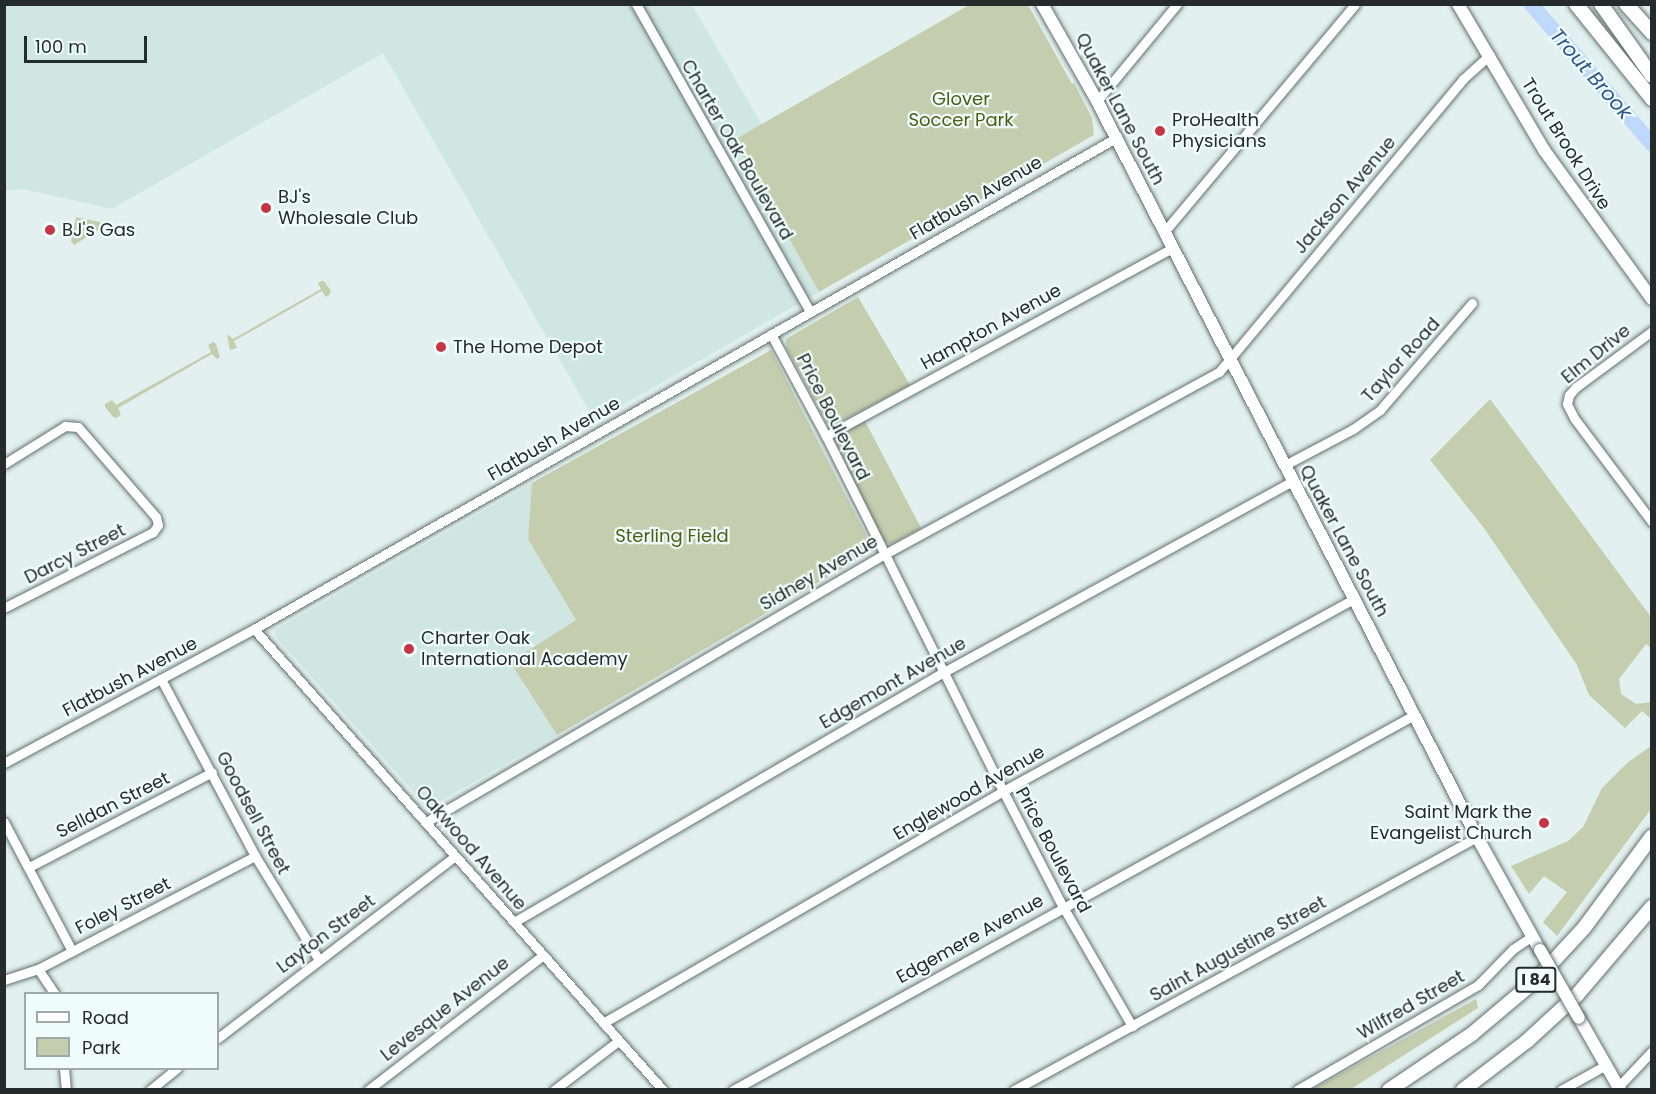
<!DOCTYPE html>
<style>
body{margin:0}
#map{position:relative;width:1656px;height:1094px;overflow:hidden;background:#e2f1ef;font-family:Poppins,sans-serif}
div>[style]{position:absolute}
.built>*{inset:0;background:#cfe6e3}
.green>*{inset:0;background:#c4ceaf}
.river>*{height:15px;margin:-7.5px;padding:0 7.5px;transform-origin:7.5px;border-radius:7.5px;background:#bed8fb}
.roads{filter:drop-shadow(0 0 2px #63706f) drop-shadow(0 0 2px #63706f)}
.minor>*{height:9px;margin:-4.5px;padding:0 4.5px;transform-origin:4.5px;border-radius:4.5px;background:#fff}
.major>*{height:12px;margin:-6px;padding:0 6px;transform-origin:6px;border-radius:6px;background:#fff}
.highway>*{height:14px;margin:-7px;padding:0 7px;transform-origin:7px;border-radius:7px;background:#fff}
.bridges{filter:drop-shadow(0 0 2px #63706f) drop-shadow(0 0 2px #63706f)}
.major-bridge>*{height:12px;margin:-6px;padding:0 6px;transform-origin:6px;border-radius:6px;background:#fff}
.dots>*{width:16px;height:16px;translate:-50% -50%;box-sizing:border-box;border:3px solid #effefc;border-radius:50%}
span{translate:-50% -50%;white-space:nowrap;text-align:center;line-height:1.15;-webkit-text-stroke:4.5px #effefc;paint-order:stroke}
.shield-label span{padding:2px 4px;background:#effefc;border:2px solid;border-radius:4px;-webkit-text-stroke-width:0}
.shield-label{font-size:16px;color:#252a2a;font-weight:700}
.park-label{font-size:18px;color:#4d5e11}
.street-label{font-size:18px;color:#252a2a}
.poi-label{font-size:18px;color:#252a2a}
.left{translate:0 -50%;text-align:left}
.right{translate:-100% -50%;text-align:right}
.water-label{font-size:20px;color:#2c558b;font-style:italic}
.frame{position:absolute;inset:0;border:6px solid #252a2a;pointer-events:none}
.legend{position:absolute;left:24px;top:992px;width:195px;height:78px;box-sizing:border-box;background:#effefc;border:2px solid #9ea9a8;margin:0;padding:8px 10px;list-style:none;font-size:18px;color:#252a2a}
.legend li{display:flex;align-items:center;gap:12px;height:30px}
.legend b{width:30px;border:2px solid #9ea9a8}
.scale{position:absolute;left:24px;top:36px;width:123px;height:27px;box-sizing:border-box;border:3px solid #252a2a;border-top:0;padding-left:8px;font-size:18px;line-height:21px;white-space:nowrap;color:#252a2a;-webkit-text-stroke:4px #effefc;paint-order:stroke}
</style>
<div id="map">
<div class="built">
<i style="clip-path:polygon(5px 5px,692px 5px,762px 125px,735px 141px,819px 292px,595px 421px,383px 53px,112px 209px,23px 189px,5px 191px)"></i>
<i style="clip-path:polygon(532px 483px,528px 539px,576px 620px,510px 662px,557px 735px,428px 808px,275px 636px,275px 630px)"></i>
</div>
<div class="green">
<i style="clip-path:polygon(969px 5px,1028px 5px,1072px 84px,1074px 83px,1092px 118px,1094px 135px,819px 292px,734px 140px)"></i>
<i style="clip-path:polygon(76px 217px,100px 222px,103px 227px,74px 245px,71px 241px)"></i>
<i style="clip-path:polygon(321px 281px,324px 281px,331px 291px,329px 295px,326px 297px,322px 291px,234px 341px,237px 348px,230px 350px,227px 334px,233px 339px,321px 289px,318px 283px)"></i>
<i style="clip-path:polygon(858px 297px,910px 385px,834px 425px,827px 424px,786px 347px,786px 339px)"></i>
<i style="clip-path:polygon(213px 342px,216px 344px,220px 357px,217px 359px,212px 354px,118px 408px,121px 414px,117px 418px,113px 417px,105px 407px,105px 404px,112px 400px,116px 405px,211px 352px,208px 345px)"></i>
<i style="clip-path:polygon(771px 350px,874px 550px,557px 735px,510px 662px,576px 620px,528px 539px,532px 483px)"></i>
<i style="clip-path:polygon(1490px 399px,1651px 617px,1651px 648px,1646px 644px,1619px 679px,1621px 694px,1636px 704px,1651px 702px,1651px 719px,1642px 711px,1625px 728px,1589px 695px,1577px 665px,1484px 528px,1430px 460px)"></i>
<i style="clip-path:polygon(865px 421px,921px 528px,892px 544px,882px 542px,833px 445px,835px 438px)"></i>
<i style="clip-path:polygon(1651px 746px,1651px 809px,1557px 936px,1543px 922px,1567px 892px,1544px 876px,1529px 894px,1511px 866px,1568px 841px,1583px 827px,1602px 788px,1627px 763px)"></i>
<i style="clip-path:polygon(1476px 999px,1478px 1008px,1351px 1089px,1313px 1089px)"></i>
</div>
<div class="river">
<i style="left:1531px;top:4px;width:185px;rotate:49.2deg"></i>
</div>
<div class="roads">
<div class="minor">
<i style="left:636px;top:4px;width:353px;rotate:60.5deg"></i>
<i style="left:1097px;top:101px;width:126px;rotate:-50.5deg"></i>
<i style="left:1164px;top:232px;width:297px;rotate:-50deg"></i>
<i style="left:1652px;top:331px;width:94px;rotate:143.6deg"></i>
<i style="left:1576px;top:387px;width:11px;rotate:131deg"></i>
<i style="left:1569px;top:395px;width:9px;rotate:103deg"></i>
<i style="left:1567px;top:404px;width:16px;rotate:63deg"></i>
<i style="left:1574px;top:418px;width:130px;rotate:53.1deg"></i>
<i style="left:771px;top:334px;width:116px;rotate:61.7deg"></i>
<i style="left:826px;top:436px;width:397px;rotate:63.5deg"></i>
<i style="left:1003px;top:791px;width:131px;rotate:62.7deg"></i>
<i style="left:1063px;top:907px;width:138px;rotate:59.9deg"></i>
<i style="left:826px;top:436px;width:394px;rotate:-28.5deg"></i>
<i style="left:4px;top:464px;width:72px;rotate:-31.9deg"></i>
<i style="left:65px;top:426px;width:13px;rotate:4deg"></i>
<i style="left:78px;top:427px;width:119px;rotate:49.1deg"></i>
<i style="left:156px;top:517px;width:8px;rotate:76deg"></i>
<i style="left:158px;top:525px;width:9px;rotate:126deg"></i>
<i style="left:153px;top:532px;width:167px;rotate:153deg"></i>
<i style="left:1285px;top:465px;width:77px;rotate:-27.9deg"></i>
<i style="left:1353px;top:429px;width:33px;rotate:-35deg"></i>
<i style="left:1380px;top:410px;width:141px;rotate:-49.3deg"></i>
<i style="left:254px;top:629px;width:616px;rotate:48.42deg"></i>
<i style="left:161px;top:679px;width:200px;rotate:62deg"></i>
<i style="left:255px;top:856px;width:122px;rotate:58.4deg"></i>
<i style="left:4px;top:763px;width:284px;rotate:-28.2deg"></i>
<i style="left:254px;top:629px;width:992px;rotate:-29.67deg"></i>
<i style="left:4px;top:822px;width:146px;rotate:62.2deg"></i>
<i style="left:426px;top:822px;width:529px;rotate:-30.3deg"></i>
<i style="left:883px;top:555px;width:383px;rotate:-28.6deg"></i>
<i style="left:1219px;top:372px;width:381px;rotate:-50.2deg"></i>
<i style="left:1463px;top:79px;width:36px;rotate:-42deg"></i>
<i style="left:29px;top:867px;width:206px;rotate:-27.4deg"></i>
<i style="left:514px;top:922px;width:495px;rotate:-30.2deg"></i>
<i style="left:942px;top:673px;width:400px;rotate:-28.7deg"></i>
<i style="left:38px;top:969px;width:30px;rotate:56deg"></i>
<i style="left:4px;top:980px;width:36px;rotate:-18deg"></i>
<i style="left:38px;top:969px;width:245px;rotate:-27.5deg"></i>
<i style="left:603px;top:1023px;width:462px;rotate:-30.1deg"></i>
<i style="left:1003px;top:791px;width:400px;rotate:-28.7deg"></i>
<i style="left:218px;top:1038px;width:299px;rotate:-37.5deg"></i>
<i style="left:64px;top:1068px;width:22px;rotate:85deg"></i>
<i style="left:1619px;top:1086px;width:48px;rotate:-46.7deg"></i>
<i style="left:150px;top:1090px;width:35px;rotate:-39deg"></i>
<i style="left:368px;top:1090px;width:221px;rotate:-37.6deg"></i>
<i style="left:554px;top:1090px;width:81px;rotate:-37.4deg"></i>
<i style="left:733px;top:1090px;width:777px;rotate:-28.84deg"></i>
<i style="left:1014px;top:1090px;width:528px;rotate:-28.65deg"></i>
<i style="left:1297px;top:1090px;width:209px;rotate:-30.1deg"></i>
<i style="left:1478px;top:985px;width:50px;rotate:-45.8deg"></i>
<i style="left:1513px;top:949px;width:23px;rotate:-34deg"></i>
<i style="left:1561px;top:1090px;width:51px;rotate:-29.1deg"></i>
</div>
<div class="major">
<i style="left:1042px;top:4px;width:112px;rotate:60.4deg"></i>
<i style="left:1097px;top:101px;width:828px;rotate:62.69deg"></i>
<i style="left:1477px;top:837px;width:129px;rotate:60.9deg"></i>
<i style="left:1458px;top:4px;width:169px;rotate:59.5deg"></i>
<i style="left:1544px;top:150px;width:184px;rotate:54.1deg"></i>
<i style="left:1579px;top:1018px;width:83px;rotate:60.3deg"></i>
</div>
<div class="highway">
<i style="left:1576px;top:4px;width:122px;rotate:51.3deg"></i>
<i style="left:1601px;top:4px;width:88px;rotate:54.7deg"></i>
<i style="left:1626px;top:4px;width:39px;rotate:48deg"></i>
<i style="left:1389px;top:1090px;width:100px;rotate:-34deg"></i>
<i style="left:1472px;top:1034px;width:84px;rotate:-40.2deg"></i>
<i style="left:1536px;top:980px;width:71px;rotate:-47.3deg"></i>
<i style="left:1584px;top:928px;width:114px;rotate:-53.5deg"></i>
<i style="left:1463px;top:1090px;width:81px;rotate:-37.4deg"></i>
<i style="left:1527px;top:1041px;width:68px;rotate:-42.6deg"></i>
<i style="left:1577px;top:995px;width:116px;rotate:-49.6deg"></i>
</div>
</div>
<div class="bridges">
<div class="major-bridge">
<i style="left:1540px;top:950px;width:78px;rotate:60.2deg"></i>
</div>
</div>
<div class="dots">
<i style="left:1160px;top:131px;background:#c53542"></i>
<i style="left:266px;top:208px;background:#c53542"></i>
<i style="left:50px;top:230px;background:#c53542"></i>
<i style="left:441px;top:347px;background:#c53542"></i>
<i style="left:409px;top:649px;background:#c53542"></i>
<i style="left:1544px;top:823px;background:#c53542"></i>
</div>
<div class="shield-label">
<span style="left:1536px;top:980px">I 84</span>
</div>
<div class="park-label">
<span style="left:961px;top:110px">Glover<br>Soccer Park</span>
<span style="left:672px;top:536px">Sterling Field</span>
</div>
<div class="street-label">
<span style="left:1120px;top:109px;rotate:62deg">Quaker Lane South</span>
<span style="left:1566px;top:144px;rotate:58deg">Trout Brook Drive</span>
<span style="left:737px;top:150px;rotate:60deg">Charter Oak Boulevard</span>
<span style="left:1345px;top:195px;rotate:-50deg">Jackson Avenue</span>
<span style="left:976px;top:198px;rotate:-30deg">Flatbush Avenue</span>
<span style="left:991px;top:327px;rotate:-29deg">Hampton Avenue</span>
<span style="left:1596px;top:354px;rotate:-39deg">Elm Drive</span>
<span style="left:1401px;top:360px;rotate:-48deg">Taylor Road</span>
<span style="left:833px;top:417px;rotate:63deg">Price Boulevard</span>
<span style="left:554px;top:439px;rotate:-30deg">Flatbush Avenue</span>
<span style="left:1344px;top:541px;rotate:62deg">Quaker Lane South</span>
<span style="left:75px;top:554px;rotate:-27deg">Darcy Street</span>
<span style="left:819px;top:573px;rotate:-30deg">Sidney Avenue</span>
<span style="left:130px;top:677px;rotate:-28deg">Flatbush Avenue</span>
<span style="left:893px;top:683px;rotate:-30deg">Edgemont Avenue</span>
<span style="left:969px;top:793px;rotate:-30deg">Englewood Avenue</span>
<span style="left:113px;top:805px;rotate:-27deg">Selldan Street</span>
<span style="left:253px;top:813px;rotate:62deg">Goodsell Street</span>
<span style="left:471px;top:848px;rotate:49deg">Oakwood Avenue</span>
<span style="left:1053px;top:850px;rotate:62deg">Price Boulevard</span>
<span style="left:123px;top:906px;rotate:-27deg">Foley Street</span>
<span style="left:326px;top:934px;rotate:-37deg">Layton Street</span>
<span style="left:970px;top:939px;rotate:-29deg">Edgemere Avenue</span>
<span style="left:1238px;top:949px;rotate:-29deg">Saint Augustine Street</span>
<span style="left:1411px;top:1005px;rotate:-30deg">Wilfred Street</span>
<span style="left:445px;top:1009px;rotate:-38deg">Levesque Avenue</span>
</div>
<div class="poi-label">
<span class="left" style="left:1172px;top:131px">ProHealth<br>Physicians</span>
<span class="left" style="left:278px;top:208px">BJ's<br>Wholesale Club</span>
<span class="left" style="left:62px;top:230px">BJ's Gas</span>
<span class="left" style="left:453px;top:347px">The Home Depot</span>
<span class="left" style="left:421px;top:649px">Charter Oak<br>International Academy</span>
<span class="right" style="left:1532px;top:823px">Saint Mark the<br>Evangelist Church</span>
</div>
<div class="water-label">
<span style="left:1591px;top:74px;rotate:49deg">Trout Brook</span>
</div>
<div class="frame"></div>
<ul class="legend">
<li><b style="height:8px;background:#fff"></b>Road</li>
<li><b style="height:16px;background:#c4ceaf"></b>Park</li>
</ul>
<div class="scale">100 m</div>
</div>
